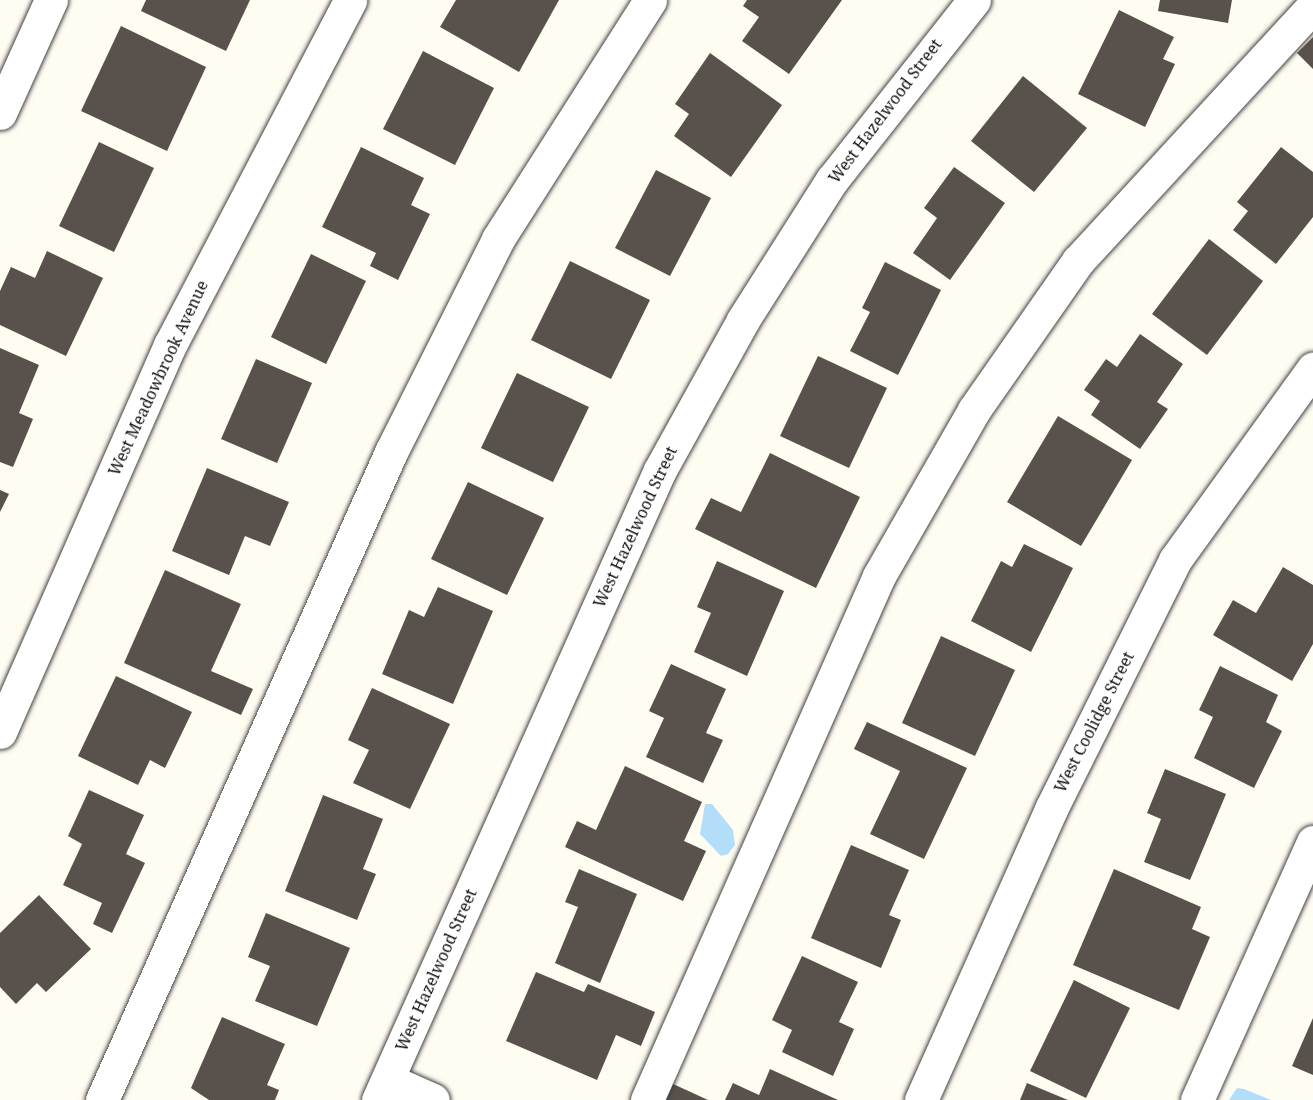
<!DOCTYPE html>
<style>
body{margin:0}
#map{position:relative;width:1313px;height:1100px;overflow:hidden;background:#fffdf2;font-family:"Noto Serif",serif}
div>[style]{position:absolute}
.water>*{inset:0;background:#b3defa}
.building>*{inset:0;background:#59514b}
.roads{filter:drop-shadow(0 0 2px #424242) drop-shadow(0 0 2px #424242)}
.minor>*{height:33px;margin:-16.5px;padding:0 16.5px;transform-origin:16.5px;border-radius:16.5px;background:#fff}
span{translate:-50% -50%;white-space:nowrap;text-align:center;line-height:1.15;-webkit-text-stroke:6px #fff;paint-order:stroke}
.street-label{font-size:16px;color:#0f0f0f}
</style>
<div id="map">
<div class="water">
<i style="clip-path:polygon(705px 804px,712px 804px,733px 830px,735px 845px,728px 854px,721px 856px,700px 834px)"></i>
<i style="clip-path:polygon(1237px 1088px,1244px 1089px,1271px 1100px,1229px 1100px)"></i>
</div>
<div class="building">
<i style="clip-path:polygon(146px 0,250px 0,226px 51px,141px 11px)"></i>
<i style="clip-path:polygon(456px 0,559px 0,519px 72px,440px 27px)"></i>
<i style="clip-path:polygon(747px 0,842px 0,789px 74px,742px 41px,759px 17px,743px 6px)"></i>
<i style="clip-path:polygon(1160px 0,1232px 0,1228px 23px,1158px 11px)"></i>
<i style="clip-path:polygon(1119px 10px,1174px 37px,1163px 59px,1175px 64px,1145px 127px,1078px 94px)"></i>
<i style="clip-path:polygon(121px 26px,206px 67px,167px 151px,81px 111px)"></i>
<i style="clip-path:polygon(1313px 37px,1313px 69px,1297px 53px)"></i>
<i style="clip-path:polygon(423px 51px,494px 88px,455px 165px,383px 129px)"></i>
<i style="clip-path:polygon(710px 53px,782px 105px,731px 177px,674px 136px,689px 114px,675px 104px)"></i>
<i style="clip-path:polygon(1023px 76px,1087px 128px,1034px 192px,971px 141px)"></i>
<i style="clip-path:polygon(99px 142px,154px 168px,114px 252px,59px 226px)"></i>
<i style="clip-path:polygon(361px 147px,424px 178px,411px 205px,430px 214px,398px 280px,370px 266px,376px 253px,322px 227px)"></i>
<i style="clip-path:polygon(1281px 147px,1313px 172px,1313px 217px,1276px 264px,1233px 230px,1248px 211px,1237px 202px)"></i>
<i style="clip-path:polygon(954px 167px,1005px 203px,950px 280px,913px 253px,937px 218px,924px 208px)"></i>
<i style="clip-path:polygon(656px 170px,711px 198px,670px 276px,615px 248px)"></i>
<i style="clip-path:polygon(1209px 239px,1263px 281px,1207px 355px,1152px 314px)"></i>
<i style="clip-path:polygon(47px 251px,103px 278px,66px 356px,0 325px,0 291px,11px 267px,35px 278px)"></i>
<i style="clip-path:polygon(311px 254px,366px 281px,326px 364px,271px 337px)"></i>
<i style="clip-path:polygon(570px 261px,650px 300px,611px 379px,531px 340px)"></i>
<i style="clip-path:polygon(885px 262px,941px 290px,898px 375px,850px 351px,870px 312px,862px 308px)"></i>
<i style="clip-path:polygon(1140px 334px,1183px 364px,1157px 402px,1168px 409px,1140px 449px,1091px 415px,1100px 401px,1084px 390px,1106px 359px,1117px 367px)"></i>
<i style="clip-path:polygon(0 348px,39px 365px,19px 413px,33px 419px,13px 467px,0 462px)"></i>
<i style="clip-path:polygon(818px 356px,887px 388px,849px 468px,780px 436px)"></i>
<i style="clip-path:polygon(256px 359px,312px 383px,277px 463px,221px 439px)"></i>
<i style="clip-path:polygon(517px 373px,589px 407px,553px 482px,481px 448px)"></i>
<i style="clip-path:polygon(1058px 416px,1132px 460px,1081px 546px,1007px 502px)"></i>
<i style="clip-path:polygon(770px 453px,860px 497px,816px 588px,695px 529px,711px 498px,741px 512px)"></i>
<i style="clip-path:polygon(207px 468px,289px 502px,270px 546px,245px 536px,229px 575px,172px 551px)"></i>
<i style="clip-path:polygon(468px 482px,544px 518px,507px 595px,431px 559px)"></i>
<i style="clip-path:polygon(0 490px,9px 494px,0 512px)"></i>
<i style="clip-path:polygon(1024px 544px,1073px 568px,1031px 652px,971px 621px,1001px 561px,1012px 567px)"></i>
<i style="clip-path:polygon(717px 561px,784px 591px,747px 676px,694px 652px,711px 613px,697px 607px)"></i>
<i style="clip-path:polygon(1283px 567px,1313px 585px,1313px 644px,1292px 681px,1213px 635px,1233px 600px,1256px 613px)"></i>
<i style="clip-path:polygon(165px 570px,241px 604px,211px 671px,253px 689px,241px 715px,124px 663px)"></i>
<i style="clip-path:polygon(438px 587px,493px 611px,453px 704px,382px 674px,409px 610px,424px 617px)"></i>
<i style="clip-path:polygon(941px 636px,1015px 670px,975px 756px,902px 723px)"></i>
<i style="clip-path:polygon(671px 664px,726px 689px,706px 733px,723px 740px,703px 783px,646px 757px,664px 718px,649px 711px)"></i>
<i style="clip-path:polygon(1220px 666px,1278px 695px,1266px 722px,1282px 731px,1254px 788px,1194px 758px,1213px 717px,1199px 710px)"></i>
<i style="clip-path:polygon(116px 676px,192px 712px,165px 768px,150px 760px,138px 785px,78px 756px)"></i>
<i style="clip-path:polygon(372px 688px,450px 724px,410px 809px,353px 783px,369px 750px,348px 740px)"></i>
<i style="clip-path:polygon(867px 722px,967px 768px,924px 859px,870px 834px,900px 771px,854px 749px)"></i>
<i style="clip-path:polygon(625px 766px,702px 802px,684px 841px,706px 851px,683px 901px,565px 847px,577px 821px,596px 830px)"></i>
<i style="clip-path:polygon(1165px 769px,1226px 794px,1190px 880px,1144px 862px,1161px 819px,1147px 813px)"></i>
<i style="clip-path:polygon(89px 790px,144px 815px,126px 854px,145px 863px,112px 933px,93px 924px,102px 903px,63px 885px,82px 844px,68px 836px)"></i>
<i style="clip-path:polygon(323px 795px,383px 819px,363px 869px,376px 874px,357px 920px,285px 891px)"></i>
<i style="clip-path:polygon(851px 845px,909px 870px,889px 915px,901px 920px,881px 968px,811px 938px)"></i>
<i style="clip-path:polygon(579px 869px,637px 894px,600px 983px,555px 963px,578px 907px,565px 902px)"></i>
<i style="clip-path:polygon(1114px 869px,1201px 907px,1192px 929px,1210px 937px,1179px 1010px,1073px 965px)"></i>
<i style="clip-path:polygon(39px 895px,91px 949px,46px 992px,37px 983px,16px 1004px,0 987px,0 933px)"></i>
<i style="clip-path:polygon(266px 913px,350px 948px,317px 1026px,255px 1001px,270px 966px,248px 957px)"></i>
<i style="clip-path:polygon(802px 956px,858px 982px,839px 1022px,854px 1029px,833px 1076px,782px 1052px,792px 1030px,772px 1020px)"></i>
<i style="clip-path:polygon(536px 972px,584px 992px,588px 984px,655px 1012px,641px 1046px,616px 1035px,597px 1080px,506px 1041px)"></i>
<i style="clip-path:polygon(1074px 980px,1130px 1008px,1086px 1098px,1030px 1071px)"></i>
<i style="clip-path:polygon(222px 1017px,285px 1044px,267px 1085px,279px 1090px,275px 1100px,209px 1100px,191px 1088px)"></i>
<i style="clip-path:polygon(1313px 1018px,1313px 1075px,1292px 1066px)"></i>
<i style="clip-path:polygon(770px 1069px,838px 1100px,725px 1100px,733px 1083px,759px 1095px)"></i>
<i style="clip-path:polygon(671px 1083px,708px 1100px,663px 1100px)"></i>
<i style="clip-path:polygon(1027px 1083px,1068px 1100px,1020px 1100px)"></i>
</div>
<div class="roads">
<div class="minor">
<i style="left:0;top:113px;width:124px;rotate:-65.7deg"></i>
<i style="left:0;top:732px;width:423px;rotate:-66.3deg"></i>
<i style="left:170px;top:345px;width:389px;rotate:-62.4deg"></i>
<i style="left:388px;top:1080px;width:49px;rotate:24deg"></i>
<i style="left:102px;top:1100px;width:710px;rotate:-65.96deg"></i>
<i style="left:391px;top:452px;width:238px;rotate:-63.3deg"></i>
<i style="left:498px;top:239px;width:283px;rotate:-57.5deg"></i>
<i style="left:378px;top:1100px;width:690px;rotate:-65.89deg"></i>
<i style="left:660px;top:470px;width:171px;rotate:-61deg"></i>
<i style="left:743px;top:320px;width:166px;rotate:-57.6deg"></i>
<i style="left:832px;top:180px;width:229px;rotate:-51.7deg"></i>
<i style="left:647px;top:1100px;width:573px;rotate:-66.12deg"></i>
<i style="left:879px;top:576px;width:191px;rotate:-60.2deg"></i>
<i style="left:974px;top:410px;width:182px;rotate:-55.1deg"></i>
<i style="left:1078px;top:261px;width:347px;rotate:-47.3deg"></i>
<i style="left:921px;top:1100px;width:319px;rotate:-65.9deg"></i>
<i style="left:1051px;top:809px;width:278px;rotate:-63.5deg"></i>
<i style="left:1175px;top:560px;width:236px;rotate:-54.2deg"></i>
<i style="left:1197px;top:1100px;width:283px;rotate:-65.8deg"></i>
</div>
</div>
<div class="street-label">
<span style="left:885px;top:111px;rotate:-53deg">West Hazelwood Street</span>
<span style="left:158px;top:378px;rotate:-65deg">West Meadowbrook Avenue</span>
<span style="left:635px;top:527px;rotate:-65deg">West Hazelwood Street</span>
<span style="left:1094px;top:722px;rotate:-63deg">West Coolidge Street</span>
<span style="left:436px;top:970px;rotate:-66deg">West Hazelwood Street</span>
</div>
</div>
